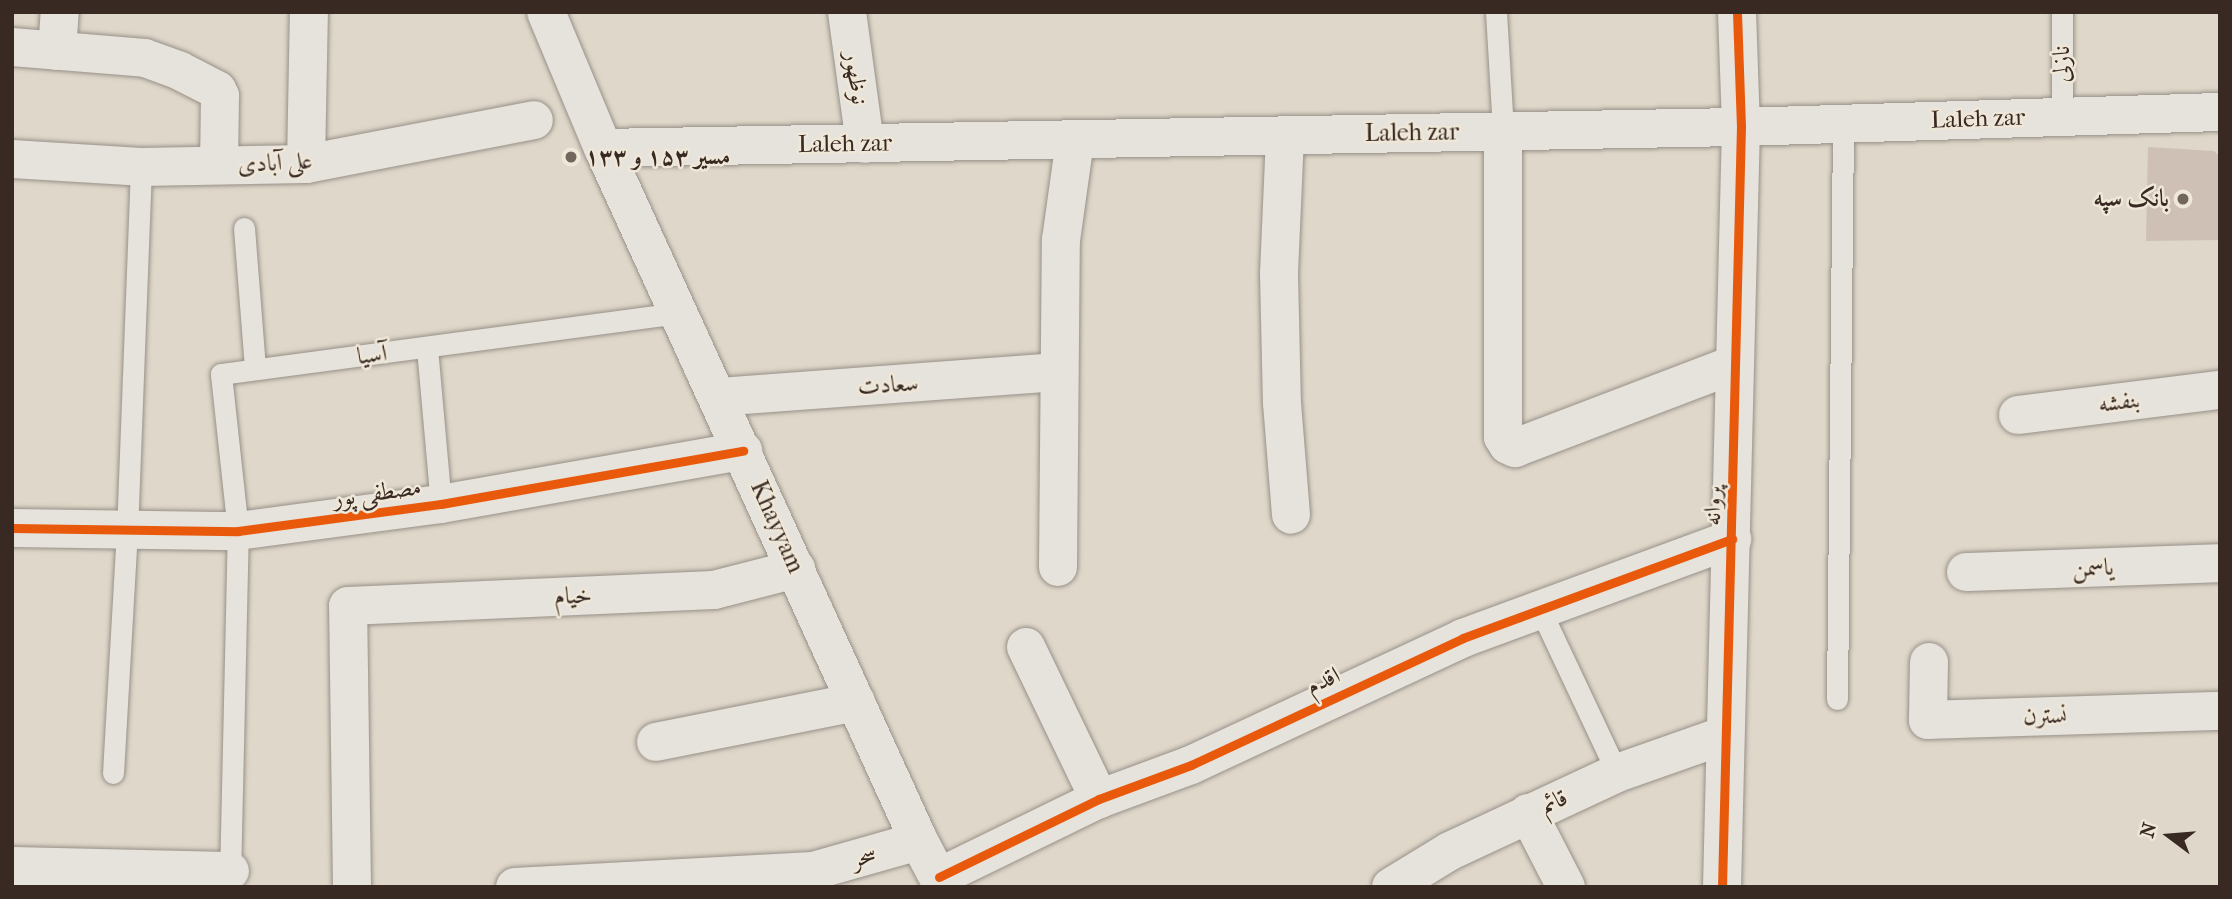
<!DOCTYPE html>
<meta charset="utf-8">
<style>
body{margin:0}
#map{position:relative;width:2232px;height:899px;overflow:hidden;background:#dfd7c9;font-family:"IM FELL French Canon",Amiri,serif}
div>[style]{position:absolute}
.building>*{inset:0;background:#cec0b5}
.roads{filter:drop-shadow(0 0 2px #979088) drop-shadow(0 0 2px #979088)}
.service>*{height:21px;margin:-10.5px;padding:0 10.5px;transform-origin:10.5px;border-radius:10.5px;background:#e6e2dc}
.minor>*{height:38px;margin:-19px;padding:0 19px;transform-origin:19px;border-radius:19px;background:#e6e2dc}
.tertiary>*{height:38px;margin:-19px;padding:0 19px;transform-origin:19px;border-radius:19px;background:#e6e2dc}
.secondary>*{height:38px;margin:-19px;padding:0 19px;transform-origin:19px;border-radius:19px;background:#e6e2dc}
.cycleway>*{height:9px;margin:-4.5px;padding:0 4.5px;transform-origin:4.5px;border-radius:4.5px;background:#e8590c}
.dots>*{width:19px;height:19px;translate:-50% -50%;box-sizing:border-box;border:4px solid #efe7d7;border-radius:50%}
span{translate:-50% -50%;white-space:nowrap;text-align:center;line-height:1.15;-webkit-text-stroke:5px #efe7d7;paint-order:stroke}
.street-label{font-size:24px;color:#382923}
.poi-label{font-size:24px;color:#382923;font-weight:700}
.left{translate:0 -50%;text-align:left}
.right{translate:-100% -50%;text-align:right}
.frame{position:absolute;inset:0;border:14px solid #382923;pointer-events:none}
.north{position:absolute;left:2134px;top:801px;width:70px;height:70px;-webkit-text-stroke:5px #efe7d7;paint-order:stroke;rotate:286deg;font-size:19px;font-weight:700;line-height:28px;text-align:center;color:#382923}
.north::after{content:'';display:block;margin:auto;width:24px;height:32px;background:#382923;clip-path:polygon(50% 0,100% 100%,50% 72%,0 100%)}
</style>
<div id="map">
<div class="building">
<i style="clip-path:polygon(2148px 147px,2214px 151px,2220px 157px,2220px 240px,2146px 241px)"></i>
</div>
<div class="roads">
<div class="service">
<i style="left:1496px;top:12px;width:119px;rotate:86.6deg"></i>
<i style="left:2062px;top:12px;width:105px;rotate:90deg"></i>
<i style="left:244px;top:228px;width:141px;rotate:85.5deg"></i>
<i style="left:427px;top:348px;width:157px;rotate:84.9deg"></i>
<i style="left:1540px;top:609px;width:181px;rotate:64.8deg"></i>
<i style="left:1837px;top:699px;width:575px;rotate:-89.4deg"></i>
<i style="left:113px;top:773px;width:241px;rotate:-86.7deg"></i>
<i style="left:127px;top:532px;width:365px;rotate:-87.8deg"></i>
<i style="left:230px;top:878px;width:347px;rotate:-88.7deg"></i>
<i style="left:238px;top:531px;width:158px;rotate:-96.2deg"></i>
<i style="left:221px;top:374px;width:462px;rotate:-7.6deg"></i>
</div>
<div class="minor">
<i style="left:847px;top:12px;width:133px;rotate:82.2deg"></i>
<i style="left:12px;top:47px;width:133px;rotate:4.7deg"></i>
<i style="left:145px;top:58px;width:37px;rotate:20deg"></i>
<i style="left:180px;top:71px;width:42px;rotate:27.2deg"></i>
<i style="left:217px;top:90px;width:7px;rotate:63deg"></i>
<i style="left:220px;top:96px;width:69px;rotate:90.8deg"></i>
<i style="left:57px;top:51px;width:39px;rotate:-86deg"></i>
<i style="left:1503px;top:131px;width:306px;rotate:90deg"></i>
<i style="left:1503px;top:437px;width:9px;rotate:58deg"></i>
<i style="left:1508px;top:445px;width:8px;rotate:23deg"></i>
<i style="left:1515px;top:448px;width:235px;rotate:-20.9deg"></i>
<i style="left:1285px;top:136px;width:138px;rotate:92.5deg"></i>
<i style="left:1279px;top:274px;width:129px;rotate:88.7deg"></i>
<i style="left:1282px;top:403px;width:112px;rotate:85.4deg"></i>
<i style="left:12px;top:159px;width:129px;rotate:3.5deg"></i>
<i style="left:141px;top:167px;width:165px;rotate:-1deg"></i>
<i style="left:306px;top:164px;width:232px;rotate:-10.9deg"></i>
<i style="left:306px;top:164px;width:152px;rotate:-88.9deg"></i>
<i style="left:718px;top:397px;width:342px;rotate:-4.2deg"></i>
<i style="left:2018px;top:415px;width:204px;rotate:-7.1deg"></i>
<i style="left:12px;top:528px;width:226px;rotate:0.8deg"></i>
<i style="left:238px;top:531px;width:205px;rotate:-7.6deg"></i>
<i style="left:441px;top:504px;width:307px;rotate:-10deg"></i>
<i style="left:1058px;top:567px;width:327px;rotate:-89.5deg"></i>
<i style="left:1061px;top:240px;width:101px;rotate:-82deg"></i>
<i style="left:1966px;top:572px;width:254px;rotate:-2deg"></i>
<i style="left:1026px;top:647px;width:169px;rotate:64.3deg"></i>
<i style="left:1929px;top:662px;width:58px;rotate:91deg"></i>
<i style="left:1928px;top:720px;width:292px;rotate:-1.8deg"></i>
<i style="left:656px;top:742px;width:204px;rotate:-11.3deg"></i>
<i style="left:1528px;top:813px;width:83px;rotate:62.8deg"></i>
<i style="left:12px;top:866px;width:218px;rotate:1.3deg"></i>
<i style="left:939px;top:877px;width:178px;rotate:-26deg"></i>
<i style="left:1099px;top:799px;width:98px;rotate:-20.3deg"></i>
<i style="left:1191px;top:765px;width:300px;rotate:-25deg"></i>
<i style="left:1463px;top:638px;width:287px;rotate:-20.2deg"></i>
<i style="left:352px;top:887px;width:281px;rotate:-90.8deg"></i>
<i style="left:348px;top:606px;width:366px;rotate:-2.5deg"></i>
<i style="left:714px;top:590px;width:85px;rotate:-14.4deg"></i>
<i style="left:515px;top:887px;width:298px;rotate:-3.1deg"></i>
<i style="left:813px;top:871px;width:110px;rotate:-15.8deg"></i>
<i style="left:1391px;top:887px;width:69px;rotate:-31.4deg"></i>
<i style="left:1450px;top:851px;width:184px;rotate:-25deg"></i>
<i style="left:1617px;top:773px;width:114px;rotate:-19.4deg"></i>
<i style="left:1722px;top:887px;width:760px;rotate:-88.57deg"></i>
</div>
<div class="tertiary">
<i style="left:1737px;top:12px;width:115px;rotate:88deg"></i>
</div>
<div class="secondary">
<i style="left:546px;top:12px;width:147px;rotate:67.3deg"></i>
<i style="left:603px;top:148px;width:762px;rotate:65.49deg"></i>
<i style="left:919px;top:841px;width:52px;rotate:62.4deg"></i>
<i style="left:603px;top:148px;width:1138px;rotate:-1.06deg"></i>
<i style="left:1741px;top:127px;width:479px;rotate:-1.8deg"></i>
</div>
</div>
<div class="cycleway">
<i style="left:12px;top:528px;width:226px;rotate:0.8deg"></i>
<i style="left:238px;top:531px;width:205px;rotate:-7.6deg"></i>
<i style="left:441px;top:504px;width:307px;rotate:-10deg"></i>
<i style="left:939px;top:877px;width:178px;rotate:-26deg"></i>
<i style="left:1099px;top:799px;width:98px;rotate:-20.3deg"></i>
<i style="left:1191px;top:765px;width:300px;rotate:-25deg"></i>
<i style="left:1463px;top:638px;width:287px;rotate:-20.2deg"></i>
<i style="left:1722px;top:887px;width:760px;rotate:-88.57deg"></i>
<i style="left:1741px;top:127px;width:115px;rotate:-92deg"></i>
</div>
<div class="dots">
<i style="left:571px;top:157px;background:#72665d"></i>
<i style="left:2183px;top:199px;background:#72665d"></i>
</div>
<div class="street-label">
<span style="left:2062px;top:64px;rotate:-90deg">نازلی</span>
<span style="left:856px;top:78px;rotate:82deg">نوظهور</span>
<span style="left:1978px;top:119px;rotate:-2deg">Laleh zar</span>
<span style="left:1412px;top:133px;rotate:-1deg">Laleh zar</span>
<span style="left:845px;top:144px;rotate:-1deg">Laleh zar</span>
<span style="left:275px;top:163px;rotate:-3deg">علی آبادی</span>
<span style="left:372px;top:355px;rotate:-7deg">آسیا</span>
<span style="left:888px;top:385px;rotate:-4deg">سعادت</span>
<span style="left:2119px;top:402px;rotate:-7deg">بنفشه</span>
<span style="left:377px;top:493px;rotate:-8deg">مصطفی پور</span>
<span style="left:1713px;top:506px;rotate:-89deg">پروانه</span>
<span style="left:777px;top:527px;rotate:66deg">Khayyam</span>
<span style="left:2093px;top:568px;rotate:-2deg">یاسمن</span>
<span style="left:573px;top:596px;rotate:-2deg">خیام</span>
<span style="left:1323px;top:681px;rotate:-25deg">اقدم</span>
<span style="left:2045px;top:716px;rotate:-2deg">نسترن</span>
<span style="left:1554px;top:802px;rotate:-24deg">قائم</span>
<span style="left:864px;top:857px;rotate:-16deg">سحر</span>
</div>
<div class="poi-label">
<span class="left" style="left:585px;top:157px">مسیر ۱۵۳ و ۱۳۳</span>
<span class="right" style="left:2169px;top:199px">بانک سپه</span>
</div>
<div class="frame"></div>
<div class="north">N</div>
</div>
